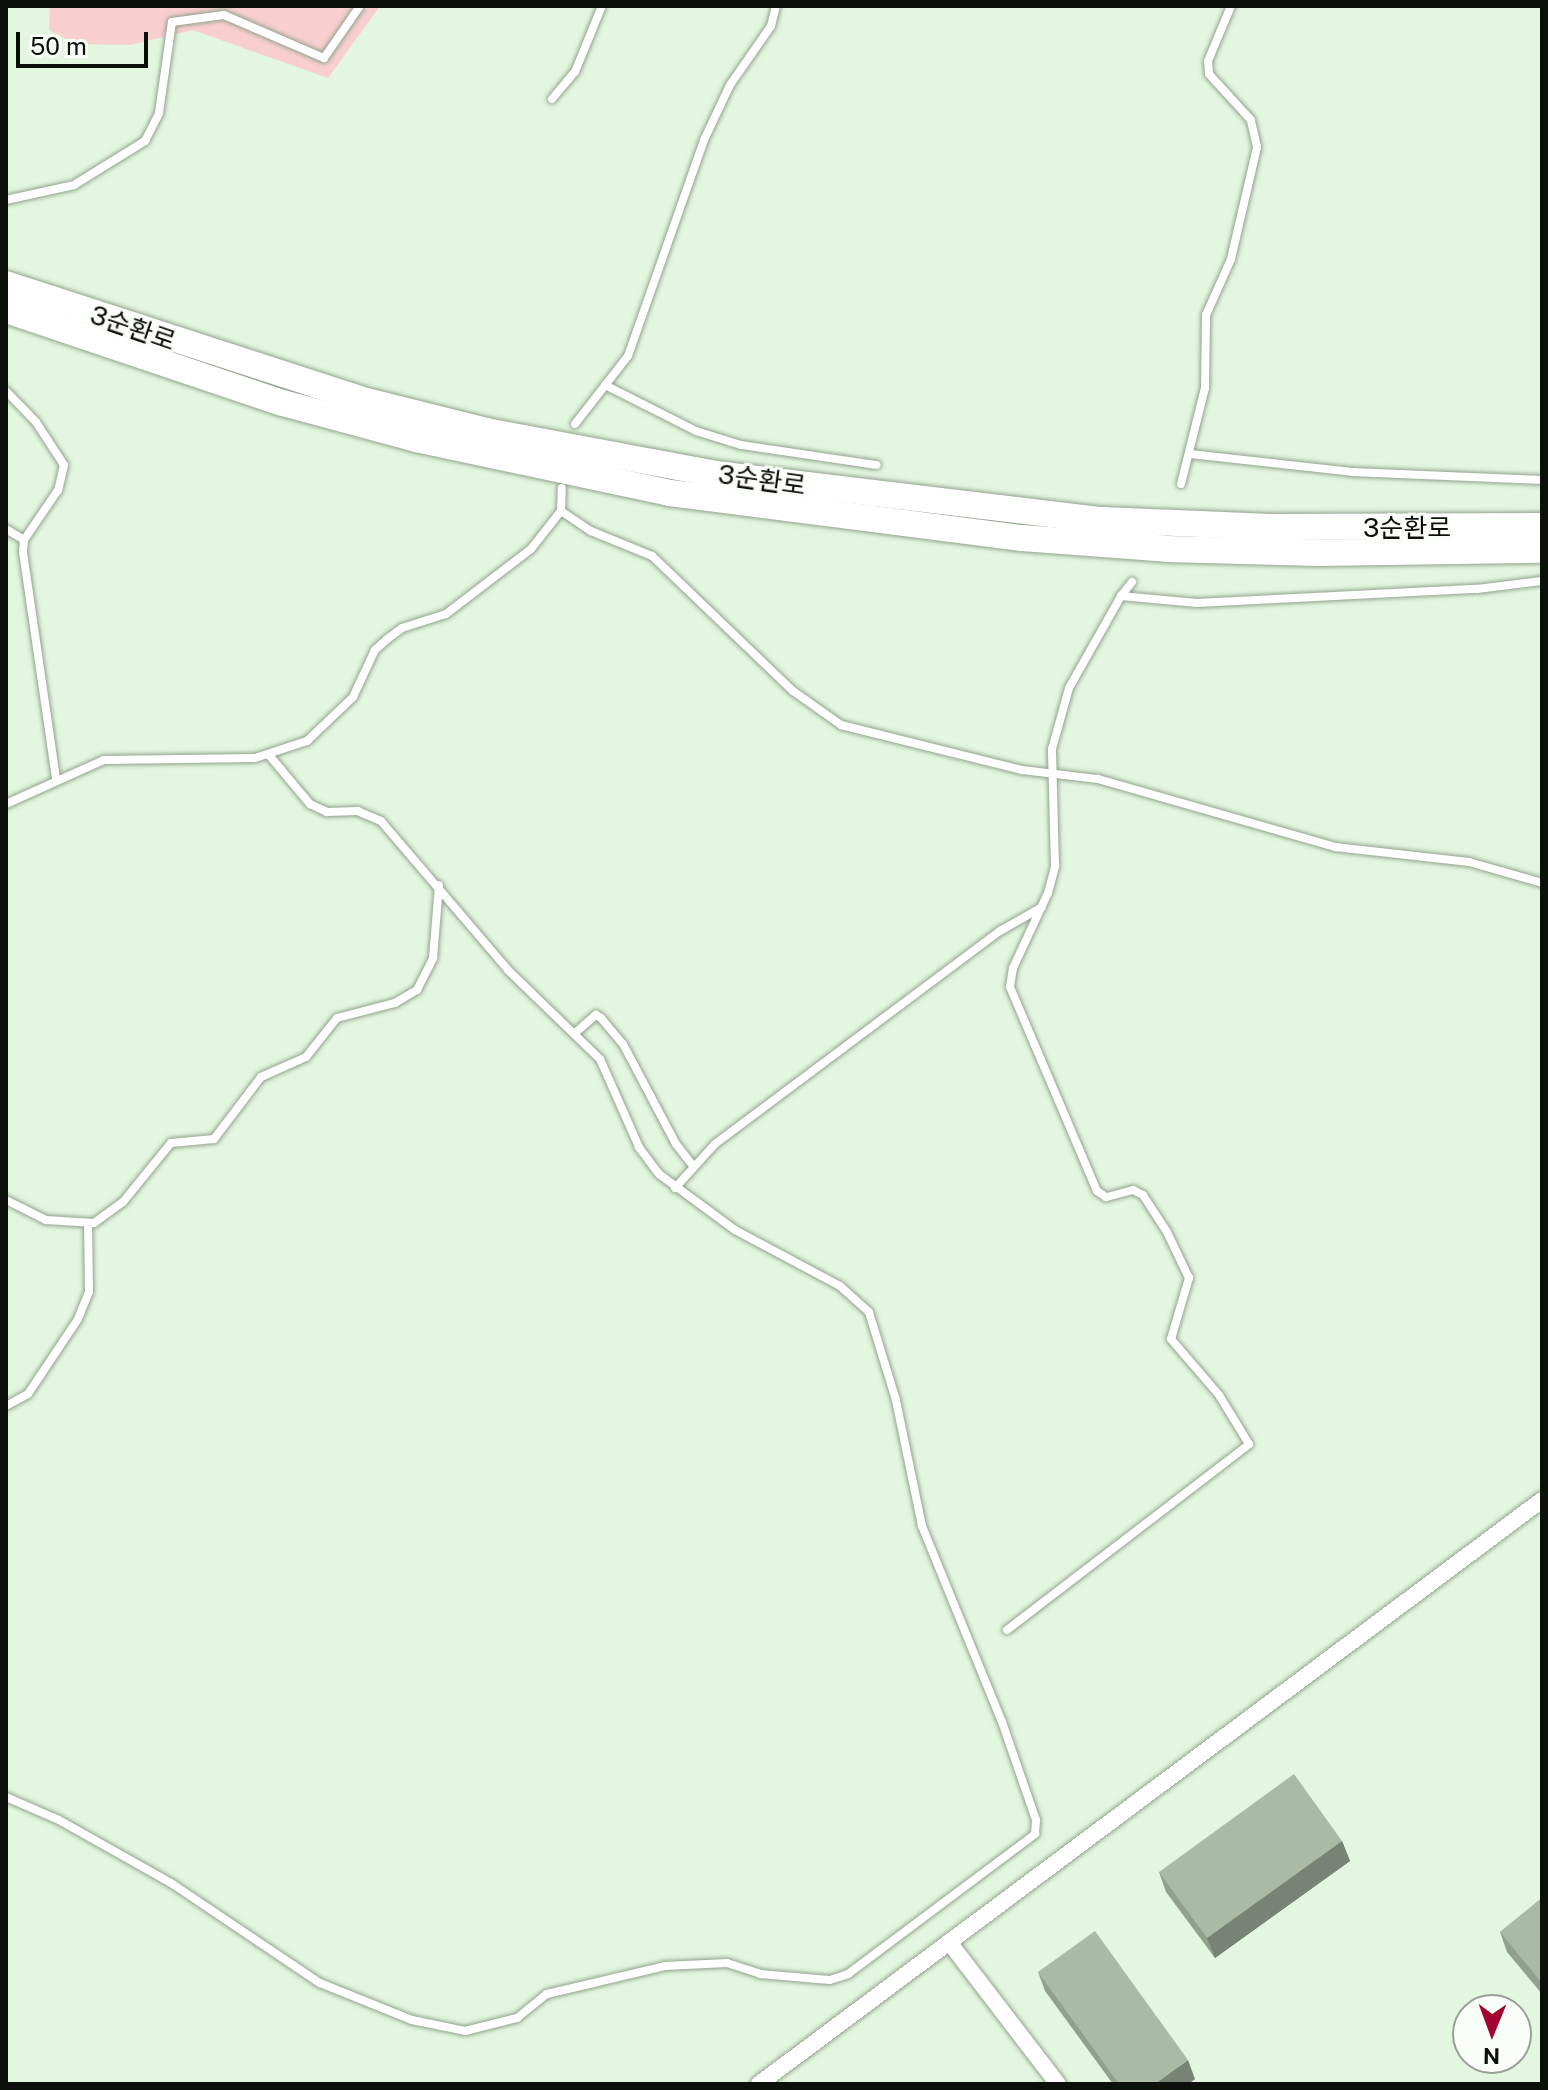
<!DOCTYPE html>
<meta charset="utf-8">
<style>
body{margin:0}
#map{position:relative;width:1548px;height:2090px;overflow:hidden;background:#e3f6df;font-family:"Public Sans","Noto Sans KR",sans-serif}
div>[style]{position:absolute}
.green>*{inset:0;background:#f9cecf}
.roads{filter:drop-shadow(0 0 2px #92a38e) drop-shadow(0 0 2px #92a38e)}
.service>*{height:8px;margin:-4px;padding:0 4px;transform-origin:4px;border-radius:4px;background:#fff}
.minor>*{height:16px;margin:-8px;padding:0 8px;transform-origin:8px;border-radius:8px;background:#fff}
.trunk>*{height:26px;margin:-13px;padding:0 13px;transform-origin:13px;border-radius:13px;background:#fff}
.wall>*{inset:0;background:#92a18e}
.shaded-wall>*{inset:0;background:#778374}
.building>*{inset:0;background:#aabba5}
span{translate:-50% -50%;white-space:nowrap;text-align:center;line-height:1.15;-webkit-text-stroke:6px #fafef9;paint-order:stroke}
.street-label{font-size:26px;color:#0b110a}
.frame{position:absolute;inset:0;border:8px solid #0b110a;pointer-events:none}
.north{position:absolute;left:1452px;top:1994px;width:80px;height:80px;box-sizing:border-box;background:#fafef9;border:2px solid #9a9f99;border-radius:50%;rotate:181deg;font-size:22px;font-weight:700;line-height:32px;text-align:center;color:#0b110a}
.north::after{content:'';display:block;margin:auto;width:28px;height:36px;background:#a30432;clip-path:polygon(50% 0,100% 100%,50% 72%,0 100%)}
.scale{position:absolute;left:16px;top:32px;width:132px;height:36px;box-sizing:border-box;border:4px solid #0b110a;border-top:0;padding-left:10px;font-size:24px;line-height:28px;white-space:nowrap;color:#0b110a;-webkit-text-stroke:6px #fafef9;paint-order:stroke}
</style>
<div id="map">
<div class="green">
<i style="clip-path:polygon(50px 6px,380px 6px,328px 78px,193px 30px,130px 45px,76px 44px,49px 30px)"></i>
</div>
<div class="roads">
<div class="service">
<i style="left:552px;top:99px;width:35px;rotate:-50deg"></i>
<i style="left:575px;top:72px;width:71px;rotate:-67.8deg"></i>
<i style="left:6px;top:200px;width:70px;rotate:-12.4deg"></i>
<i style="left:74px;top:185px;width:84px;rotate:-31.8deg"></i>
<i style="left:145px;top:141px;width:31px;rotate:-63deg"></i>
<i style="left:159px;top:113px;width:92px;rotate:-81.9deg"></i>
<i style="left:172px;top:22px;width:52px;rotate:-7.7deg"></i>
<i style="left:224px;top:15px;width:109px;rotate:23.3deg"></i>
<i style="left:324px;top:58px;width:63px;rotate:-55.3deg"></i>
<i style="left:605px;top:385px;width:102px;rotate:26.8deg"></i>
<i style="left:696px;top:431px;width:47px;rotate:17.3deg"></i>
<i style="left:741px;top:445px;width:137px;rotate:8.4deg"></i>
<i style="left:6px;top:391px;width:43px;rotate:45.9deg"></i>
<i style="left:36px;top:422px;width:51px;rotate:56.9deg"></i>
<i style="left:64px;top:465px;width:26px;rotate:103deg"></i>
<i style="left:58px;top:490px;width:60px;rotate:124.2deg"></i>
<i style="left:24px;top:540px;width:12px;rotate:95deg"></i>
<i style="left:23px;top:552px;width:229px;rotate:81.7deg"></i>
<i style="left:575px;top:424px;width:86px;rotate:-52.1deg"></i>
<i style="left:628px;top:356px;width:229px;rotate:-70.6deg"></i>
<i style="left:704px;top:140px;width:61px;rotate:-64.7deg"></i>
<i style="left:730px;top:85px;width:72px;rotate:-55.2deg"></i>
<i style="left:771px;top:26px;width:21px;rotate:-76deg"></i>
<i style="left:1190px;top:454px;width:163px;rotate:6.3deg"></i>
<i style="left:1352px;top:472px;width:190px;rotate:2.4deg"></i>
<i style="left:1181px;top:484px;width:99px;rotate:-76deg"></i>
<i style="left:1205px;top:388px;width:73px;rotate:-89.2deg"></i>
<i style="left:1206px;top:315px;width:61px;rotate:-65.9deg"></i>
<i style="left:1231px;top:259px;width:115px;rotate:-76.9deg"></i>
<i style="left:1257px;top:147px;width:28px;rotate:-103deg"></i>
<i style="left:1251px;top:120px;width:62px;rotate:-132.4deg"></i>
<i style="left:1209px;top:74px;width:13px;rotate:-94deg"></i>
<i style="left:1208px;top:61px;width:60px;rotate:-67.3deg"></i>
<i style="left:561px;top:511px;width:36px;rotate:34deg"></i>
<i style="left:591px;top:531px;width:66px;rotate:22.3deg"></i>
<i style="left:652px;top:556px;width:195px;rotate:43.8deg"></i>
<i style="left:793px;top:691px;width:59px;rotate:35.3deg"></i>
<i style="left:841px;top:725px;width:187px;rotate:14deg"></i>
<i style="left:1022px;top:770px;width:77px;rotate:6.8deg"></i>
<i style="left:1098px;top:779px;width:247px;rotate:16deg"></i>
<i style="left:1335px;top:847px;width:135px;rotate:6.4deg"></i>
<i style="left:1469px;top:862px;width:76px;rotate:16deg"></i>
<i style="left:6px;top:529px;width:21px;rotate:31deg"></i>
<i style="left:1121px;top:596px;width:18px;rotate:-52deg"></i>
<i style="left:6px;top:804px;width:107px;rotate:-24.2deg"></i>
<i style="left:104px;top:760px;width:151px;rotate:-0.8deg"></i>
<i style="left:255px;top:758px;width:55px;rotate:-18.1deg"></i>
<i style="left:307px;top:741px;width:64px;rotate:-43.7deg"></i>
<i style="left:353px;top:697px;width:52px;rotate:-64.9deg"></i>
<i style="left:375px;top:650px;width:15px;rotate:-42deg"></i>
<i style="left:386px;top:640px;width:20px;rotate:-37deg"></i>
<i style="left:402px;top:628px;width:46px;rotate:-17.7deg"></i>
<i style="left:446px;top:614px;width:107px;rotate:-37.4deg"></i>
<i style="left:531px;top:549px;width:48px;rotate:-51.7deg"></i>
<i style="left:561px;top:511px;width:23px;rotate:-88deg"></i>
<i style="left:575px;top:1033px;width:28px;rotate:-41deg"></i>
<i style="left:596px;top:1015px;width:6px;rotate:31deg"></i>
<i style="left:601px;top:1018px;width:34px;rotate:50deg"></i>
<i style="left:623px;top:1044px;width:113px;rotate:62.1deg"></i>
<i style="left:676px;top:1144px;width:29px;rotate:52deg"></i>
<i style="left:675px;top:1188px;width:59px;rotate:-47.7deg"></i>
<i style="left:715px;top:1144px;width:356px;rotate:-36.8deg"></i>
<i style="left:1000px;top:931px;width:48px;rotate:-29.7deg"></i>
<i style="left:6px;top:1200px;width:45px;rotate:26.6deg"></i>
<i style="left:46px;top:1220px;width:48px;rotate:3.6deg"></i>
<i style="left:94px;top:1223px;width:36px;rotate:-36deg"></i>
<i style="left:123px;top:1202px;width:76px;rotate:-50.9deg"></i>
<i style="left:171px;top:1143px;width:43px;rotate:-5.3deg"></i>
<i style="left:214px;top:1139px;width:78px;rotate:-52.8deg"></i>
<i style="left:261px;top:1077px;width:49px;rotate:-24deg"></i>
<i style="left:306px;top:1057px;width:50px;rotate:-51.5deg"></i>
<i style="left:337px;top:1018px;width:60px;rotate:-14.5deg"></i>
<i style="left:395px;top:1003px;width:26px;rotate:-31deg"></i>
<i style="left:417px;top:990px;width:36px;rotate:-63deg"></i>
<i style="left:433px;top:958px;width:73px;rotate:-85.3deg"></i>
<i style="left:6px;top:1406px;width:25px;rotate:-29deg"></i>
<i style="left:28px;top:1394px;width:90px;rotate:-56.3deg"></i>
<i style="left:78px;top:1319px;width:29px;rotate:-68deg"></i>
<i style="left:89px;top:1292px;width:68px;rotate:-90.8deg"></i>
<i style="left:1007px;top:1630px;width:305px;rotate:-37.5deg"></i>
<i style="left:1249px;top:1444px;width:57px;rotate:-121.5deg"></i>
<i style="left:1219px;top:1395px;width:74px;rotate:-130.6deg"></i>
<i style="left:1171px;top:1339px;width:64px;rotate:-73.6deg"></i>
<i style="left:1189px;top:1278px;width:51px;rotate:-115.6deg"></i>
<i style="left:1167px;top:1232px;width:44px;rotate:-123deg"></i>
<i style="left:1143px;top:1195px;width:11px;rotate:-153deg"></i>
<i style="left:1133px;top:1190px;width:28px;rotate:165deg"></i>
<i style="left:1106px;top:1197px;width:11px;rotate:-146deg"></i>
<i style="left:1097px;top:1191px;width:222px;rotate:-113.1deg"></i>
<i style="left:1010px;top:987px;width:19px;rotate:-81deg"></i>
<i style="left:1013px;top:968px;width:83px;rotate:-65deg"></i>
<i style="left:1048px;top:893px;width:28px;rotate:-75deg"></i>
<i style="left:1055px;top:866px;width:117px;rotate:-91.5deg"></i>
<i style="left:1052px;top:749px;width:63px;rotate:-74.4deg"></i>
<i style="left:1069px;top:688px;width:106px;rotate:-60.5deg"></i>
<i style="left:1121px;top:596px;width:76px;rotate:5.3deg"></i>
<i style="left:1197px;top:603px;width:280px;rotate:-2.9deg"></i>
<i style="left:1477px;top:589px;width:65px;rotate:-7deg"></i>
<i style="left:6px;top:1797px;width:58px;rotate:23.5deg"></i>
<i style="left:59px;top:1820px;width:129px;rotate:29.4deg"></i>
<i style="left:171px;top:1883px;width:179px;rotate:33.9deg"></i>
<i style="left:320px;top:1983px;width:99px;rotate:21.9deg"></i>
<i style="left:412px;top:2020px;width:54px;rotate:11.7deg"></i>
<i style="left:465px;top:2031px;width:54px;rotate:-14deg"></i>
<i style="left:517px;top:2018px;width:38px;rotate:-39deg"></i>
<i style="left:547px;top:1994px;width:121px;rotate:-13.3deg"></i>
<i style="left:665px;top:1966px;width:62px;rotate:-2.8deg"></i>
<i style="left:727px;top:1963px;width:35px;rotate:18deg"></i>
<i style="left:760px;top:1974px;width:70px;rotate:4.9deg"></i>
<i style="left:830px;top:1980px;width:19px;rotate:-18deg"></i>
<i style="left:848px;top:1974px;width:234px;rotate:-36.8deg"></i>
<i style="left:1035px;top:1834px;width:14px;rotate:-86deg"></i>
<i style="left:1036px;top:1820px;width:104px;rotate:-109.1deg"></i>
<i style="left:1002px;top:1722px;width:212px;rotate:-112.2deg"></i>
<i style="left:922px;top:1526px;width:129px;rotate:-101.7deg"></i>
<i style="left:896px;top:1400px;width:92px;rotate:-107.1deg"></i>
<i style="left:869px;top:1312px;width:39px;rotate:-138deg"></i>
<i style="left:840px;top:1286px;width:119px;rotate:-151.9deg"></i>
<i style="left:735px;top:1230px;width:94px;rotate:-143.6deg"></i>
<i style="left:659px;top:1174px;width:34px;rotate:-127deg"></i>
<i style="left:639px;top:1147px;width:96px;rotate:-113.9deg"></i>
<i style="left:600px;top:1059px;width:127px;rotate:-136deg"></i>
<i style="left:509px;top:971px;width:197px;rotate:-130.5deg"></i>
<i style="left:381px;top:821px;width:25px;rotate:-157deg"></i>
<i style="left:358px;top:811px;width:31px;rotate:178deg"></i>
<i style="left:327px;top:812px;width:19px;rotate:-155deg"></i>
<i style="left:310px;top:804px;width:64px;rotate:-129.9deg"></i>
</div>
<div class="minor">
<i style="left:949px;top:1942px;width:179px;rotate:52.5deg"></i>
<i style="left:759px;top:2084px;width:977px;rotate:-36.72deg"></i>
</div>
<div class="trunk">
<i style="left:6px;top:284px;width:371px;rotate:18deg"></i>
<i style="left:359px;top:399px;width:131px;rotate:14.1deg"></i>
<i style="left:486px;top:431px;width:233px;rotate:10.6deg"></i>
<i style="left:715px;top:474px;width:391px;rotate:6.8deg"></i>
<i style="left:1103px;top:520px;width:167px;rotate:2.4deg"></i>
<i style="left:1270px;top:527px;width:272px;rotate:-0.2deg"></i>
<i style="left:6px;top:310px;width:292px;rotate:18.6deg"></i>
<i style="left:283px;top:403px;width:138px;rotate:15.1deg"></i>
<i style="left:416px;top:439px;width:260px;rotate:12deg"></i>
<i style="left:670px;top:493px;width:355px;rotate:7.3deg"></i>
<i style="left:1022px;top:538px;width:145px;rotate:4.3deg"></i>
<i style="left:1167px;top:549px;width:151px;rotate:1.5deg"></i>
<i style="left:1318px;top:553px;width:224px;rotate:-0.8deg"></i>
</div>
</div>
<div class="wall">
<i style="clip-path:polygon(1342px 1841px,1350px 1861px,1215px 1958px,1166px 1892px,1159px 1872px)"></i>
<i style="clip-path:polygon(1542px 1898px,1542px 1994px,1507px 1952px,1500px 1932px)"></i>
<i style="clip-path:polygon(1038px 1972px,1195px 2079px,1188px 2084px,1113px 2084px,1045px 1991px)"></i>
</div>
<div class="shaded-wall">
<i style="clip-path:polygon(1342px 1841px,1350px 1861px,1215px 1958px,1207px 1938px)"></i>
<i style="clip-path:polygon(1188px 2060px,1195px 2079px,1188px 2084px,1155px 2084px)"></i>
</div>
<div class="building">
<i style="clip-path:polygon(1294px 1774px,1342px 1841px,1207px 1938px,1159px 1872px)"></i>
<i style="clip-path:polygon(1542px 1898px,1542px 1983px,1500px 1932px)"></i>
<i style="clip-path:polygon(1095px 1931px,1188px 2060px,1155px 2084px,1119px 2084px,1038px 1972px)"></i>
</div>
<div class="street-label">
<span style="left:133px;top:328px;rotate:19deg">3순환로</span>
<span style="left:762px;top:480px;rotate:8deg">3순환로</span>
<span style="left:1407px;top:528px">3순환로</span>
</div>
<div class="frame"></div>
<div class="north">N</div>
<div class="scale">50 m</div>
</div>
